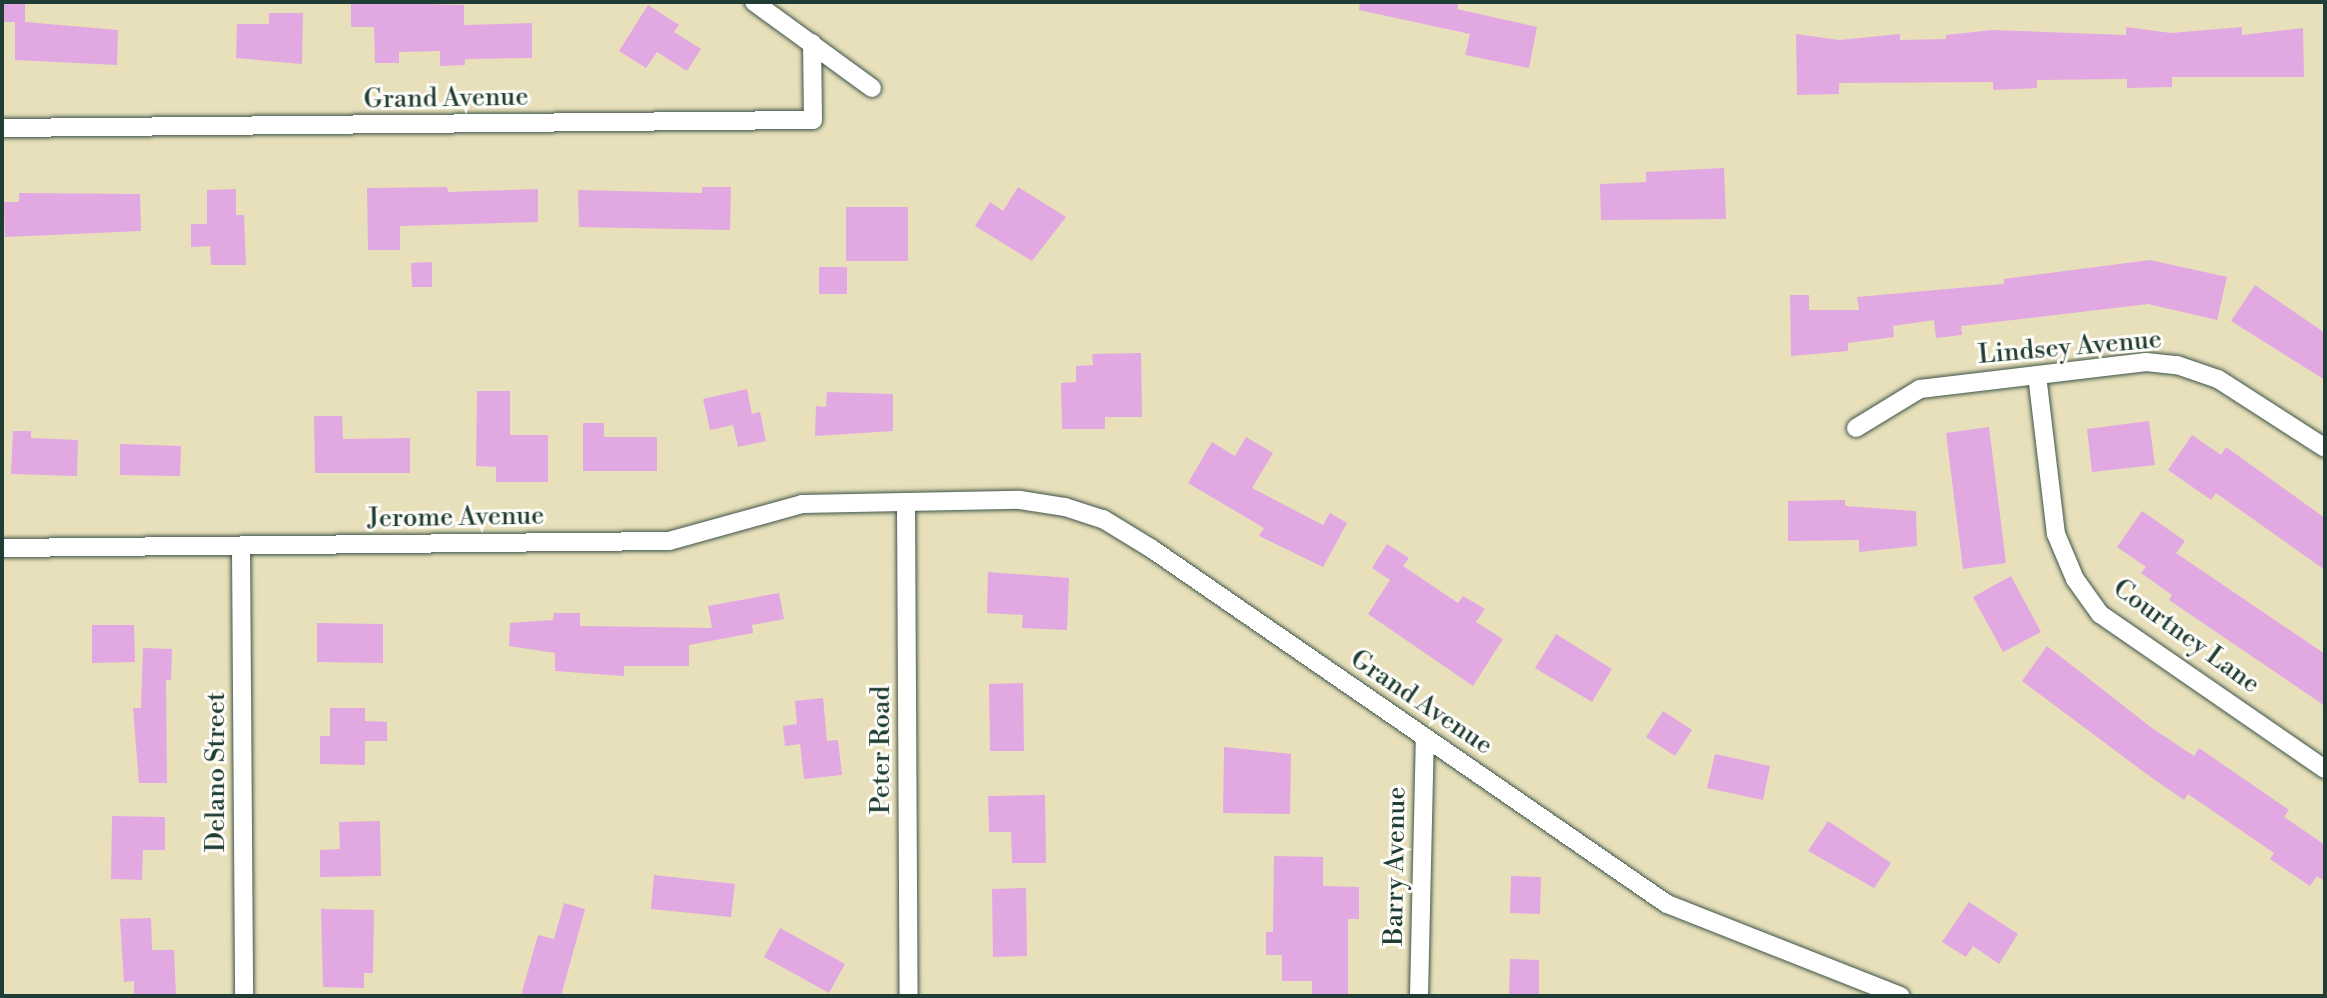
<!DOCTYPE html>
<style>
body{margin:0}
#map{position:relative;width:2327px;height:998px;overflow:hidden;background:#e8e0bb;font-family:"Libre Bodoni",serif}
div>[style]{position:absolute}
.building>*{inset:0;background:#e2a8e1}
.roads{filter:drop-shadow(0 0 2px #3d5548) drop-shadow(0 0 2px #3d5548)}
.street>*{height:18px;margin:-9px;padding:0 9px;transform-origin:9px;border-radius:9px;background:#fff}
span{translate:-50% -50%;white-space:nowrap;text-align:center;line-height:1.15;-webkit-text-stroke:6px #fdfcf7;paint-order:stroke}
.street-label{font-size:26px;color:#1f3d34}
.frame{position:absolute;inset:0;border:4px solid #1f3d34;pointer-events:none}
</style>
<div id="map">
<div class="building">
<i style="clip-path:polygon(2px 2px,25px 2px,25px 22px,118px 30px,117px 65px,15px 60px,15px 22px,2px 22px)"></i>
<i style="clip-path:polygon(351px 2px,464px 5px,464px 25px,532px 23px,532px 58px,465px 59px,465px 65px,440px 66px,440px 51px,399px 52px,399px 63px,375px 63px,374px 27px,351px 27px)"></i>
<i style="clip-path:polygon(1360px 2px,1459px 2px,1457px 9px,1537px 27px,1529px 68px,1465px 55px,1470px 34px,1359px 10px)"></i>
<i style="clip-path:polygon(648px 5px,679px 25px,674px 32px,701px 49px,687px 71px,657px 52px,646px 68px,619px 51px)"></i>
<i style="clip-path:polygon(269px 13px,303px 13px,302px 64px,236px 58px,237px 24px,269px 24px)"></i>
<i style="clip-path:polygon(2126px 27px,2171px 33px,2242px 27px,2242px 35px,2303px 28px,2304px 77px,2172px 77px,2172px 87px,2127px 88px,2127px 79px,2037px 80px,2037px 88px,1993px 90px,1993px 82px,1839px 83px,1839px 94px,1797px 95px,1796px 34px,1839px 40px,1900px 34px,1900px 40px,1946px 39px,1946px 35px,1992px 30px,2126px 35px)"></i>
<i style="clip-path:polygon(1724px 168px,1726px 219px,1601px 220px,1600px 184px,1646px 182px,1646px 172px)"></i>
<i style="clip-path:polygon(447px 187px,448px 192px,538px 189px,538px 222px,400px 226px,400px 250px,368px 250px,367px 188px)"></i>
<i style="clip-path:polygon(702px 187px,731px 187px,730px 230px,579px 227px,578px 190px,702px 193px)"></i>
<i style="clip-path:polygon(1018px 187px,1066px 217px,1032px 261px,975px 226px,990px 202px,1003px 211px)"></i>
<i style="clip-path:polygon(236px 189px,236px 215px,244px 215px,246px 265px,211px 265px,210px 246px,191px 247px,191px 224px,207px 224px,207px 190px)"></i>
<i style="clip-path:polygon(19px 193px,140px 194px,141px 231px,5px 237px,4px 202px,19px 202px)"></i>
<i style="clip-path:polygon(846px 207px,908px 207px,908px 261px,846px 261px)"></i>
<i style="clip-path:polygon(2150px 260px,2227px 277px,2217px 320px,2148px 304px,1961px 326px,1962px 335px,1936px 338px,1934px 320px,1893px 326px,1894px 337px,1848px 343px,1848px 351px,1791px 356px,1790px 295px,1809px 295px,1809px 310px,1859px 310px,1857px 297px,2004px 284px,2004px 279px)"></i>
<i style="clip-path:polygon(432px 262px,432px 287px,412px 287px,411px 263px)"></i>
<i style="clip-path:polygon(819px 267px,847px 267px,847px 294px,819px 294px)"></i>
<i style="clip-path:polygon(2255px 285px,2325px 333px,2325px 380px,2231px 321px)"></i>
<i style="clip-path:polygon(1141px 353px,1142px 417px,1105px 417px,1105px 429px,1062px 429px,1061px 383px,1076px 382px,1076px 366px,1093px 365px,1092px 354px)"></i>
<i style="clip-path:polygon(747px 389px,752px 414px,760px 412px,766px 441px,738px 447px,733px 425px,710px 430px,703px 399px)"></i>
<i style="clip-path:polygon(477px 391px,510px 391px,510px 435px,548px 435px,548px 482px,496px 482px,496px 467px,476px 466px)"></i>
<i style="clip-path:polygon(827px 392px,893px 394px,893px 431px,815px 436px,816px 406px,826px 407px)"></i>
<i style="clip-path:polygon(314px 416px,342px 416px,343px 439px,410px 438px,410px 473px,315px 473px)"></i>
<i style="clip-path:polygon(2149px 421px,2155px 465px,2092px 472px,2087px 429px)"></i>
<i style="clip-path:polygon(583px 423px,604px 423px,604px 437px,657px 437px,657px 471px,583px 471px)"></i>
<i style="clip-path:polygon(1989px 427px,2006px 563px,1963px 569px,1946px 433px)"></i>
<i style="clip-path:polygon(13px 431px,31px 431px,31px 438px,78px 440px,77px 476px,11px 474px)"></i>
<i style="clip-path:polygon(2192px 435px,2221px 455px,2226px 447px,2325px 518px,2325px 570px,2216px 493px,2211px 500px,2168px 470px)"></i>
<i style="clip-path:polygon(1246px 437px,1273px 453px,1252px 488px,1323px 525px,1330px 513px,1347px 523px,1323px 567px,1259px 536px,1264px 528px,1188px 483px,1212px 442px,1235px 456px)"></i>
<i style="clip-path:polygon(120px 444px,181px 446px,180px 476px,120px 475px)"></i>
<i style="clip-path:polygon(1845px 500px,1845px 506px,1916px 511px,1917px 546px,1859px 552px,1859px 540px,1788px 541px,1788px 501px)"></i>
<i style="clip-path:polygon(2142px 511px,2185px 541px,2176px 553px,2325px 654px,2325px 706px,2169px 600px,2172px 595px,2141px 573px,2146px 567px,2117px 547px)"></i>
<i style="clip-path:polygon(1387px 544px,1409px 558px,1403px 566px,1458px 603px,1463px 596px,1485px 609px,1476px 622px,1503px 639px,1473px 686px,1368px 614px,1390px 580px,1372px 568px)"></i>
<i style="clip-path:polygon(988px 572px,1069px 578px,1067px 630px,1022px 628px,1023px 615px,987px 613px)"></i>
<i style="clip-path:polygon(2011px 576px,2041px 632px,2003px 652px,1973px 597px)"></i>
<i style="clip-path:polygon(779px 593px,784px 619px,752px 625px,753px 633px,689px 645px,689px 666px,624px 666px,624px 676px,555px 671px,555px 653px,509px 646px,510px 623px,553px 620px,554px 613px,580px 613px,580px 626px,712px 628px,708px 606px)"></i>
<i style="clip-path:polygon(317px 623px,383px 624px,383px 663px,317px 662px)"></i>
<i style="clip-path:polygon(92px 625px,134px 625px,135px 662px,92px 663px)"></i>
<i style="clip-path:polygon(1556px 634px,1612px 669px,1592px 702px,1535px 668px)"></i>
<i style="clip-path:polygon(2047px 646px,2152px 728px,2194px 756px,2199px 748px,2289px 810px,2284px 817px,2325px 845px,2325px 881px,2317px 876px,2310px 886px,2270px 859px,2274px 853px,2188px 794px,2184px 800px,2152px 778px,2022px 681px)"></i>
<i style="clip-path:polygon(143px 648px,172px 649px,171px 680px,166px 680px,167px 783px,139px 783px,133px 708px,141px 708px)"></i>
<i style="clip-path:polygon(1023px 683px,1024px 751px,990px 751px,989px 684px)"></i>
<i style="clip-path:polygon(823px 698px,827px 741px,838px 740px,842px 775px,804px 779px,800px 744px,785px 746px,783px 726px,797px 724px,795px 701px)"></i>
<i style="clip-path:polygon(330px 708px,365px 708px,365px 721px,387px 722px,387px 741px,365px 741px,365px 765px,320px 764px,320px 736px,330px 736px)"></i>
<i style="clip-path:polygon(1663px 711px,1692px 730px,1675px 756px,1646px 737px)"></i>
<i style="clip-path:polygon(1224px 747px,1291px 754px,1290px 814px,1223px 813px)"></i>
<i style="clip-path:polygon(1715px 754px,1770px 766px,1763px 800px,1707px 788px)"></i>
<i style="clip-path:polygon(1045px 795px,1046px 863px,1012px 863px,1011px 832px,989px 832px,988px 796px)"></i>
<i style="clip-path:polygon(112px 816px,165px 817px,165px 850px,143px 850px,142px 880px,111px 879px)"></i>
<i style="clip-path:polygon(380px 821px,381px 876px,320px 877px,320px 850px,340px 849px,339px 822px)"></i>
<i style="clip-path:polygon(1828px 821px,1891px 863px,1874px 888px,1808px 851px)"></i>
<i style="clip-path:polygon(1274px 856px,1323px 857px,1323px 886px,1359px 887px,1359px 919px,1348px 919px,1348px 996px,1312px 996px,1312px 981px,1282px 981px,1282px 955px,1266px 955px,1266px 932px,1273px 932px)"></i>
<i style="clip-path:polygon(654px 875px,735px 884px,731px 917px,651px 909px)"></i>
<i style="clip-path:polygon(1511px 876px,1541px 877px,1540px 914px,1510px 913px)"></i>
<i style="clip-path:polygon(1026px 888px,1027px 956px,993px 957px,992px 889px)"></i>
<i style="clip-path:polygon(1969px 902px,2018px 934px,1999px 964px,1973px 946px,1966px 957px,1942px 942px)"></i>
<i style="clip-path:polygon(564px 903px,585px 909px,561px 996px,521px 996px,538px 935px,554px 939px)"></i>
<i style="clip-path:polygon(321px 909px,374px 910px,373px 973px,364px 973px,364px 988px,323px 987px)"></i>
<i style="clip-path:polygon(151px 918px,152px 950px,174px 950px,176px 996px,134px 996px,134px 981px,124px 982px,120px 919px)"></i>
<i style="clip-path:polygon(780px 928px,845px 964px,829px 993px,764px 957px)"></i>
<i style="clip-path:polygon(1510px 959px,1539px 960px,1539px 996px,1509px 996px)"></i>
</div>
<div class="roads">
<div class="street">
<i style="left:754px;top:2px;width:146px;rotate:36.1deg"></i>
<i style="left:2px;top:128px;width:811px;rotate:-0.57deg"></i>
<i style="left:813px;top:120px;width:77px;rotate:-90.7deg"></i>
<i style="left:2037px;top:375px;width:160px;rotate:83.2deg"></i>
<i style="left:2056px;top:534px;width:49px;rotate:67.1deg"></i>
<i style="left:2075px;top:579px;width:43px;rotate:54.5deg"></i>
<i style="left:2100px;top:614px;width:273px;rotate:34.6deg"></i>
<i style="left:1856px;top:428px;width:75px;rotate:-31.4deg"></i>
<i style="left:1920px;top:389px;width:228px;rotate:-6.8deg"></i>
<i style="left:2146px;top:362px;width:31px;rotate:6deg"></i>
<i style="left:2177px;top:365px;width:43px;rotate:18.9deg"></i>
<i style="left:2218px;top:379px;width:127px;rotate:32.8deg"></i>
<i style="left:906px;top:503px;width:493px;rotate:89.7deg"></i>
<i style="left:2px;top:548px;width:667px;rotate:-0.6deg"></i>
<i style="left:669px;top:541px;width:138px;rotate:-15.5deg"></i>
<i style="left:802px;top:504px;width:218px;rotate:-1.1deg"></i>
<i style="left:1020px;top:500px;width:46px;rotate:8.8deg"></i>
<i style="left:1065px;top:507px;width:40px;rotate:18deg"></i>
<i style="left:1103px;top:519px;width:57px;rotate:31.5deg"></i>
<i style="left:1152px;top:549px;width:625px;rotate:34.58deg"></i>
<i style="left:1667px;top:904px;width:251px;rotate:21.5deg"></i>
<i style="left:241px;top:548px;width:448px;rotate:89.6deg"></i>
<i style="left:1419px;top:996px;width:258px;rotate:-88.7deg"></i>
</div>
</div>
<div class="street-label">
<span style="left:446px;top:99px;rotate:-1deg">Grand Avenue</span>
<span style="left:2070px;top:348px;rotate:-5deg">Lindsey Avenue</span>
<span style="left:456px;top:518px;rotate:-1deg">Jerome Avenue</span>
<span style="left:2186px;top:637px;rotate:36deg">Courtney Lane</span>
<span style="left:1421px;top:703px;rotate:34deg">Grand Avenue</span>
<span style="left:882px;top:750px;rotate:-90deg">Peter Road</span>
<span style="left:217px;top:772px;rotate:-90deg">Delano Street</span>
<span style="left:1396px;top:866px;rotate:-89deg">Barry Avenue</span>
</div>
<div class="frame"></div>
</div>
